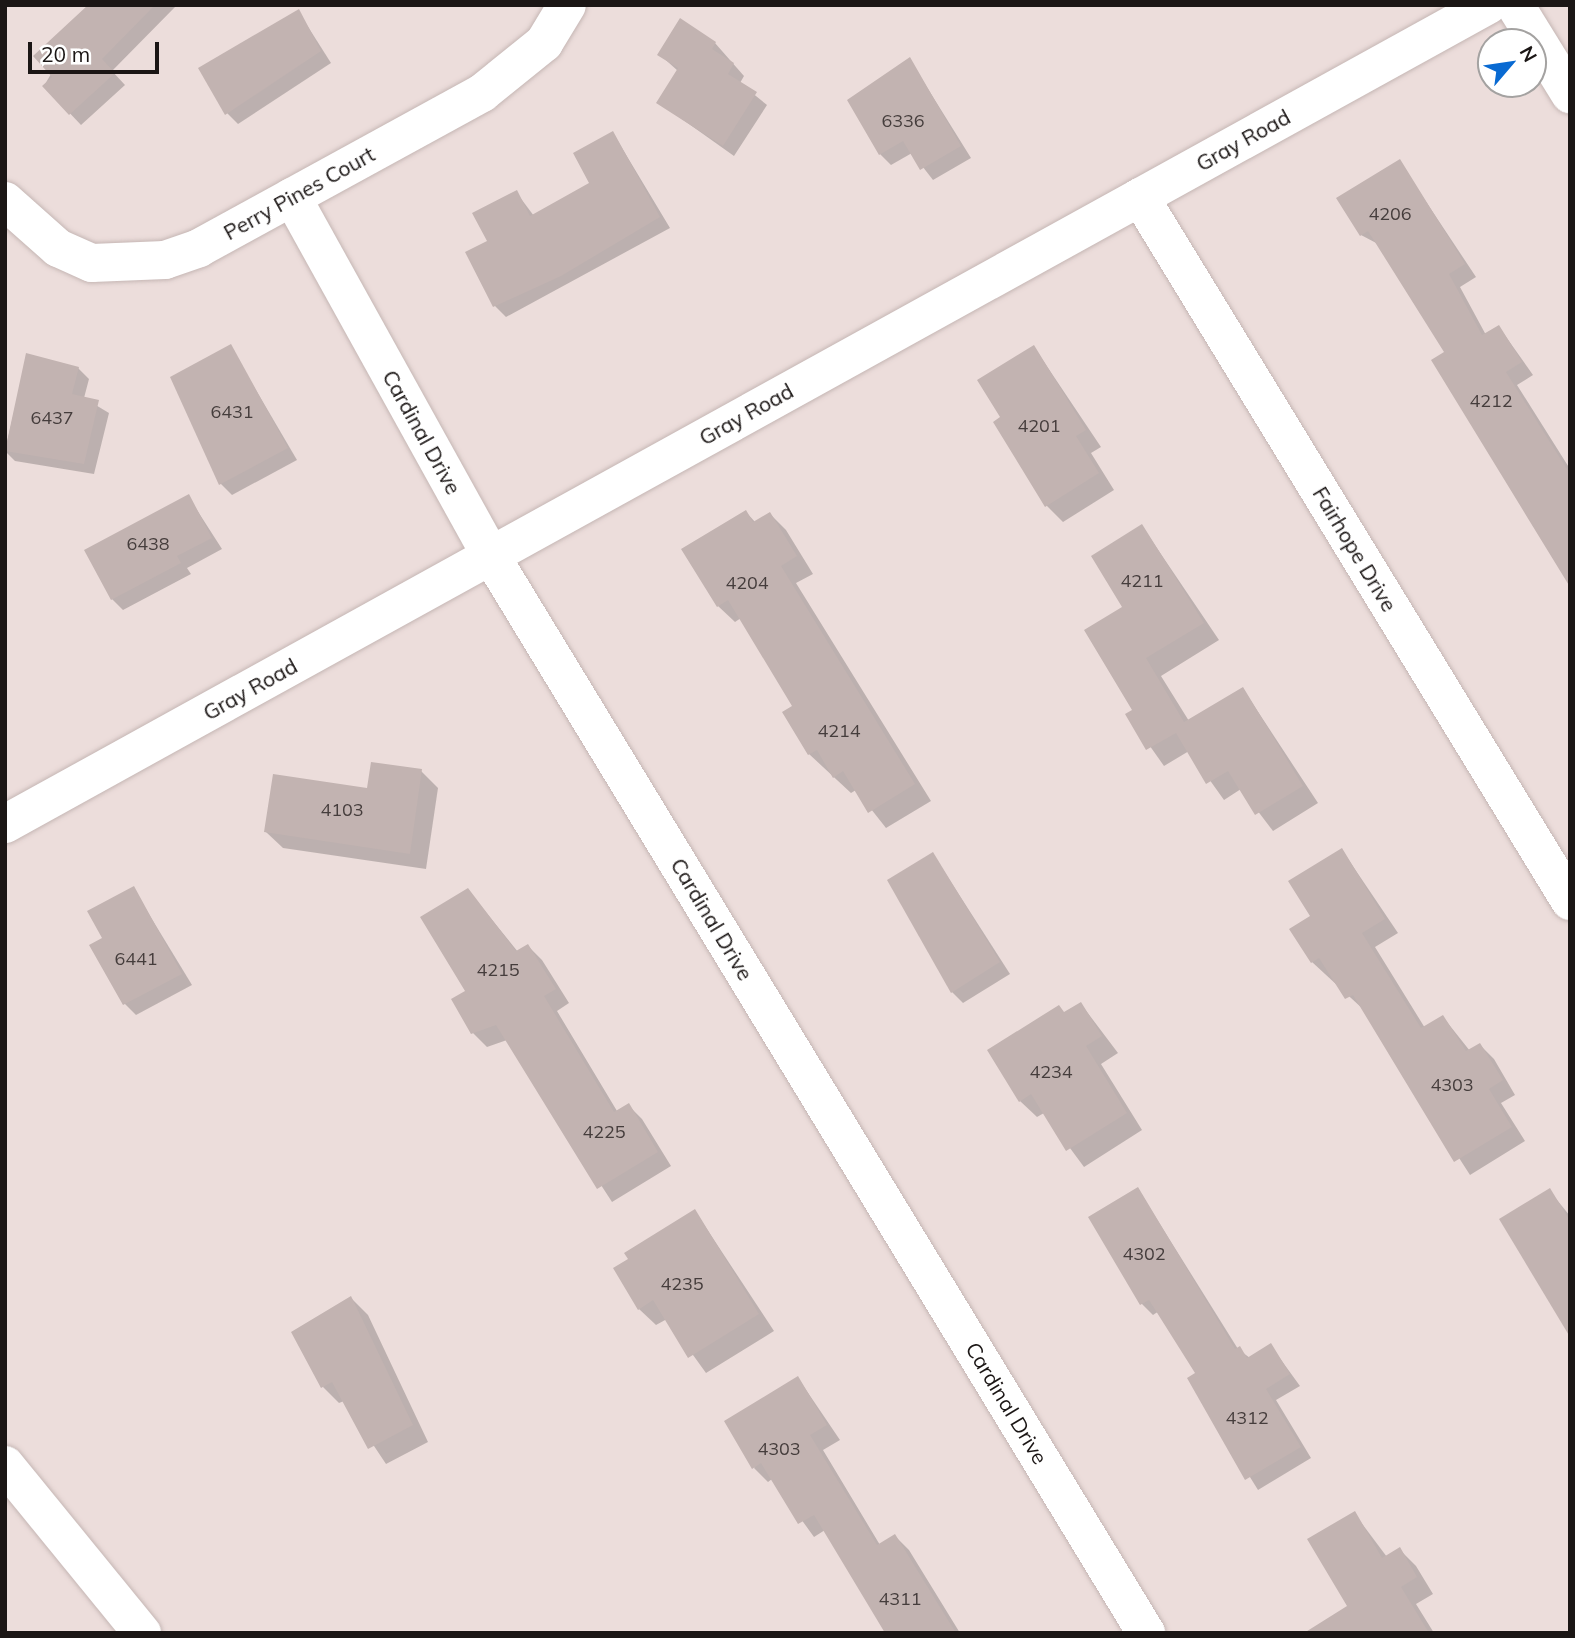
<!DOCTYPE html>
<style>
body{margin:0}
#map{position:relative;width:1575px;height:1638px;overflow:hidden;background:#ecdddb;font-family:Mulish,sans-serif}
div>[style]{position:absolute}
.shadow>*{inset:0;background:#0003}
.building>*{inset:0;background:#c2b3b1}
.roads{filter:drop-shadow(0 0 2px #c5b6b4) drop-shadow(0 0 2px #c5b6b4)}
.minor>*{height:38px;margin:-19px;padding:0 19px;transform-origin:19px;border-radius:19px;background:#fff}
.tertiary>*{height:38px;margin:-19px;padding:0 19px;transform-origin:19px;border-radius:19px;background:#fff}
span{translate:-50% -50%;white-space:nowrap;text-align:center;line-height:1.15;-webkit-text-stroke:6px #fff;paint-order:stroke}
.number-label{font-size:18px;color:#453d3c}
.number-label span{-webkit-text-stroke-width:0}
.street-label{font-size:21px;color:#1b1615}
.frame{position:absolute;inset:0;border:7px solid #1b1615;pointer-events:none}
.north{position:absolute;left:1477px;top:28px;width:70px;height:70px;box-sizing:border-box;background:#fff;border:2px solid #a4a2a1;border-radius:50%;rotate:61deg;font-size:19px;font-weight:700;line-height:28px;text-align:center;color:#1b1615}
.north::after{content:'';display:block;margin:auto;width:24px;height:32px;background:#096ad2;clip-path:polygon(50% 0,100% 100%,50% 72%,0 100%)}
.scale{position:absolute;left:28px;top:42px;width:131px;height:32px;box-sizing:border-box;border:4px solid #1b1615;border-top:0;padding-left:9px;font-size:21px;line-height:24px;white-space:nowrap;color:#1b1615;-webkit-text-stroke:5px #fff;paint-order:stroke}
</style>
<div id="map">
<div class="shadow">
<i style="clip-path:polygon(91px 5px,177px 5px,112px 71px,125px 85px,81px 125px,44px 86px)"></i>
<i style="clip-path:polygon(298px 11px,331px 63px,238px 124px,227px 113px)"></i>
<i style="clip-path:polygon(715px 43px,744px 76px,740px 83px,767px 105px,734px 156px,658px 102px,678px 71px,659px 54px)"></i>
<i style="clip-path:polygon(910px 60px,971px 158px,933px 180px,912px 153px,891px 165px,880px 154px)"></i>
<i style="clip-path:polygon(613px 133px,670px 228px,506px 317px,495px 306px,489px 242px,516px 192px,534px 216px,592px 184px)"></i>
<i style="clip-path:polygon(1399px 161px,1476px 277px,1460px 287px,1486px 335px,1499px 327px,1533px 375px,1517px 385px,1570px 469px,1570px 581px,1446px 353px,1378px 244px,1361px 235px)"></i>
<i style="clip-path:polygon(230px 346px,297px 460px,232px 495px,221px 484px,173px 377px)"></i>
<i style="clip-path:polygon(1034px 347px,1101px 447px,1091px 453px,1114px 490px,1063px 522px,1047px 506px)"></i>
<i style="clip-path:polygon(27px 356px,78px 368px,89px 379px,84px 398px,109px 413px,94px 474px,15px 461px,5px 451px)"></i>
<i style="clip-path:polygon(188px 496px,222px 549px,187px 568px,191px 574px,123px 610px,112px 599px)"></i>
<i style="clip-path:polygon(746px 512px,756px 523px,770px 514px,786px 530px,813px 574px,796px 583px,931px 801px,886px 828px,856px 790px,851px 793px,809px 754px,795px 706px,741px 618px,735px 622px,718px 606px)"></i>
<i style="clip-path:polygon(1142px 526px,1219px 640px,1161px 676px,1189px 721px,1243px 689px,1318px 803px,1273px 831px,1241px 789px,1224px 800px,1189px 751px,1164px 766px,1128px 715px,1135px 711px,1125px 608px)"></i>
<i style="clip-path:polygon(421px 771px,438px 788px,426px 869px,283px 848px,266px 832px)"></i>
<i style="clip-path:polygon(1342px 850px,1398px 933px,1375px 947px,1425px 1028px,1443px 1017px,1470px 1051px,1480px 1045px,1494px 1059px,1515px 1095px,1501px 1103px,1525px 1141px,1470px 1175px,1364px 1010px,1312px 962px,1313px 917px)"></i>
<i style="clip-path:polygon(933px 854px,1010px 974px,963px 1003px,952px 992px)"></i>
<i style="clip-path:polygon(133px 888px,192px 985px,136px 1015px,125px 1004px,104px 939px)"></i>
<i style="clip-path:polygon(468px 890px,518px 952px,528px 946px,542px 960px,569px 1003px,557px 1011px,617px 1111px,628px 1105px,642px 1119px,671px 1166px,612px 1202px,507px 1040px,487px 1047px,473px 1033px)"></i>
<i style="clip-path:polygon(1081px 1004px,1118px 1053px,1101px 1064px,1142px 1130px,1084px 1167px,1044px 1113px,1037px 1117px,1020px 1101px)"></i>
<i style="clip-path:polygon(1138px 1189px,1238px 1349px,1250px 1358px,1271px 1346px,1300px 1386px,1276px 1400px,1311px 1458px,1258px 1490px,1189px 1379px,1197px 1374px,1159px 1311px,1153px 1315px,1142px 1304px)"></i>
<i style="clip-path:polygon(1549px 1190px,1570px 1216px,1570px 1324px)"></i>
<i style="clip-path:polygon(695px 1211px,774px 1331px,706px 1373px,667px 1319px,656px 1325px,639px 1309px)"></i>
<i style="clip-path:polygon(351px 1298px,368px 1315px,428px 1442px,386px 1464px,344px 1401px,339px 1403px,323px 1387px)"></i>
<i style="clip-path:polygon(798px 1378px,840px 1440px,823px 1450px,880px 1545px,895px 1536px,909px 1550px,960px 1633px,887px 1633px,825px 1530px,814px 1537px,772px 1479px,768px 1482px,754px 1468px)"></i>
<i style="clip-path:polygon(1354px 1513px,1387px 1557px,1400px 1550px,1416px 1566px,1433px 1594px,1416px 1604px,1434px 1633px,1348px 1633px)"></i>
</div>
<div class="building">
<i style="clip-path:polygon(88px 5px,155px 5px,102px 59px,115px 73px,69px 115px,42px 86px,52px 77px,33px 56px)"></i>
<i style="clip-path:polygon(299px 9px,321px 51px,225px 115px,198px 68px)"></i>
<i style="clip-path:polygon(680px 18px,716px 42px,712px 49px,734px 63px,728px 74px,757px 92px,723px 146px,656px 103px,678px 68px,657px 55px)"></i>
<i style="clip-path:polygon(910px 57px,961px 146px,920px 170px,903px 141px,879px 155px,847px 100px)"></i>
<i style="clip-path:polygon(613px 131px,660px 217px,561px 276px,493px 307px,465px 252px,487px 241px,472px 213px,517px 190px,530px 216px,589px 183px,573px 153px)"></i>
<i style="clip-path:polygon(1400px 159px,1465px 264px,1449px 274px,1482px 335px,1499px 325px,1522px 362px,1506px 372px,1570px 474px,1570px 587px,1431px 360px,1444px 352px,1368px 231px,1360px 236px,1336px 198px)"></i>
<i style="clip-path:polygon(231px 344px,288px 448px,219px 485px,170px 377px)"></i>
<i style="clip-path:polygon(1034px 345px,1086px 430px,1076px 436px,1099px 473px,1045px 507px,993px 422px,1000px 417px,977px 380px)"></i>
<i style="clip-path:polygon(26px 353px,79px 367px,72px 394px,99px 400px,84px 464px,5px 451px)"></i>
<i style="clip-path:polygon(189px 494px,212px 538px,177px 556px,181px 563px,111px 600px,84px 550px)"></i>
<i style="clip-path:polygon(746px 510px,753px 522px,770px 512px,797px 556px,781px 566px,915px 784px,868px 813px,843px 771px,833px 778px,817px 750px,808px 755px,782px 712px,792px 706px,728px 600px,717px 607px,681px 549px)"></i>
<i style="clip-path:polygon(1142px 524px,1204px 623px,1146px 658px,1184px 722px,1243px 687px,1303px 786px,1255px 815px,1228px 771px,1206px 784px,1176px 733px,1146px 750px,1125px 714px,1132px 710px,1084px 630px,1122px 607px,1091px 556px)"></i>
<i style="clip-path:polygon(371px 762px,422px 769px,410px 854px,264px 832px,273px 774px,367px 788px)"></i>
<i style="clip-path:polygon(1342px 848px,1385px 919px,1362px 933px,1421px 1028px,1443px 1015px,1466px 1051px,1480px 1043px,1503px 1080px,1489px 1089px,1512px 1127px,1454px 1162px,1353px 995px,1345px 999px,1319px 958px,1311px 963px,1289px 929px,1310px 916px,1288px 881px)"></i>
<i style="clip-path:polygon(933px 852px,1000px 962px,951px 993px,887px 880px)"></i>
<i style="clip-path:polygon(134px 886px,182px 974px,123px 1005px,89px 945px,102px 938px,87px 911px)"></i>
<i style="clip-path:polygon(468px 888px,516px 951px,528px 944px,556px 989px,544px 996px,614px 1112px,629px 1103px,658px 1152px,597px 1189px,496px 1025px,471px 1034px,451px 999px,465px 991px,420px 917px)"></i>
<i style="clip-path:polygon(1081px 1002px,1102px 1036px,1086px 1046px,1127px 1113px,1066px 1151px,1031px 1094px,1019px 1102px,987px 1050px,1059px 1005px,1064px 1012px)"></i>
<i style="clip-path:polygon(1138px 1187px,1235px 1349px,1240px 1346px,1247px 1358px,1271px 1343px,1290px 1374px,1266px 1389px,1301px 1447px,1245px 1480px,1187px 1378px,1195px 1373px,1149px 1300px,1140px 1305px,1088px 1217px)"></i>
<i style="clip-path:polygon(1550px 1188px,1570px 1221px,1570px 1337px,1499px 1219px)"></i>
<i style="clip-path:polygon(695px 1209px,759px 1314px,688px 1358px,653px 1300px,638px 1310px,613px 1268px,628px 1259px,624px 1253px)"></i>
<i style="clip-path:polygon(351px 1296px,413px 1425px,368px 1449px,332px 1382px,321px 1388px,291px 1332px)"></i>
<i style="clip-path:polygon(798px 1376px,827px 1425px,810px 1435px,877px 1545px,895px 1534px,956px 1633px,885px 1633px,814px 1515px,798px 1524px,761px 1463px,752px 1469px,724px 1421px)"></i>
<i style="clip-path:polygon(1355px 1511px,1382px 1558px,1400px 1547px,1417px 1577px,1401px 1587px,1429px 1633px,1304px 1633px,1347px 1606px,1307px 1539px)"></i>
</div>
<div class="roads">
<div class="minor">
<i style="left:1515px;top:5px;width:105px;rotate:58.3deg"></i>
<i style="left:292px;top:197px;width:410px;rotate:61deg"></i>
<i style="left:491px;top:556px;width:1261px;rotate:58.69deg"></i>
<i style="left:1140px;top:197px;width:825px;rotate:58.58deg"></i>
<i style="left:5px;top:201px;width:71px;rotate:41.6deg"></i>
<i style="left:58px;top:248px;width:37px;rotate:24deg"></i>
<i style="left:92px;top:263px;width:73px;rotate:-2.4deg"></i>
<i style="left:165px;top:260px;width:36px;rotate:-19deg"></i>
<i style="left:199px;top:248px;width:323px;rotate:-28.7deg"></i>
<i style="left:482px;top:93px;width:80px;rotate:-38.9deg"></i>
<i style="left:544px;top:43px;width:44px;rotate:-58.8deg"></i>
<i style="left:5px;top:1465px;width:217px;rotate:50.8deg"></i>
</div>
<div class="tertiary">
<i style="left:5px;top:824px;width:1694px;rotate:-28.91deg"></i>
</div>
</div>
<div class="number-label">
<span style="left:903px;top:121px">6336</span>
<span style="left:1390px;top:214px">4206</span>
<span style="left:1491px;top:401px">4212</span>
<span style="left:232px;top:412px">6431</span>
<span style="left:52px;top:418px">6437</span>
<span style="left:1039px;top:426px">4201</span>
<span style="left:148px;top:544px">6438</span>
<span style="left:1142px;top:581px">4211</span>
<span style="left:747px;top:583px">4204</span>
<span style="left:839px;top:731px">4214</span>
<span style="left:342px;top:810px">4103</span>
<span style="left:136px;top:959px">6441</span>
<span style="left:498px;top:970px">4215</span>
<span style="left:1051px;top:1072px">4234</span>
<span style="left:1452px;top:1085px">4303</span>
<span style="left:604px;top:1132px">4225</span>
<span style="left:1144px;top:1254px">4302</span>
<span style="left:682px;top:1284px">4235</span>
<span style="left:1247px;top:1418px">4312</span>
<span style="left:779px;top:1449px">4303</span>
<span style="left:900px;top:1599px">4311</span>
</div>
<div class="street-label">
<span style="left:1243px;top:140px;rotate:-29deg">Gray Road</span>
<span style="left:299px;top:193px;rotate:-29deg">Perry Pines Court</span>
<span style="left:746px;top:414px;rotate:-29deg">Gray Road</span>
<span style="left:422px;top:432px;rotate:61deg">Cardinal Drive</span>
<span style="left:1355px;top:549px;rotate:59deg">Fairhope Drive</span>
<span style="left:250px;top:689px;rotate:-29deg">Gray Road</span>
<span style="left:712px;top:919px;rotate:59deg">Cardinal Drive</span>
<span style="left:1007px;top:1403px;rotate:59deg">Cardinal Drive</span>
</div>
<div class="frame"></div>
<div class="north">N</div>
<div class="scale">20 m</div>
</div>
